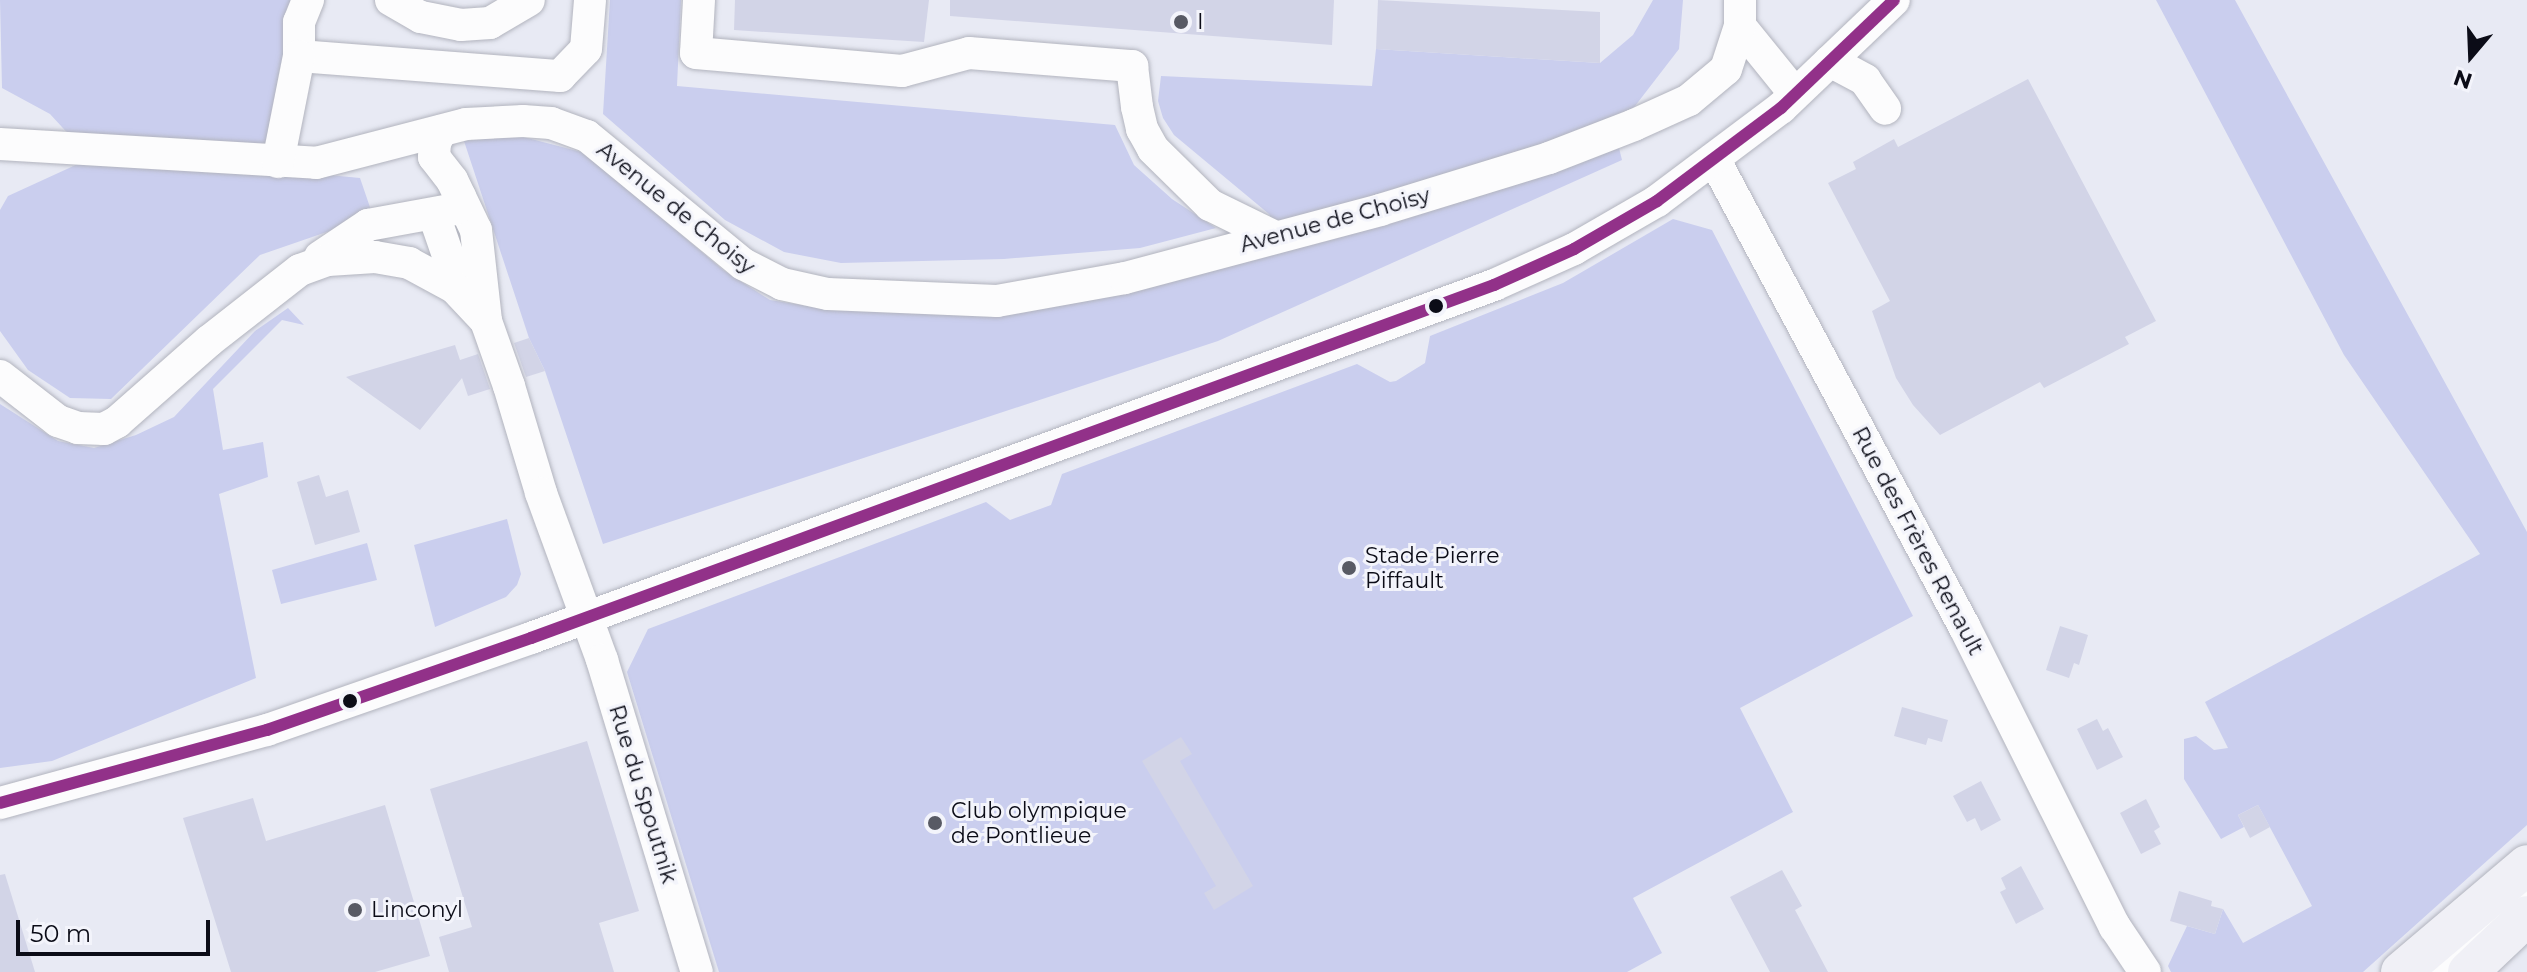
<!DOCTYPE html>
<meta charset="utf-8">
<style>
body{margin:0}
#map{position:relative;width:2527px;height:972px;overflow:hidden;background:#e8eaf4;font-family:Montserrat,sans-serif}
div>[style]{position:absolute}
.green>*{inset:0;background:#caceee}
.building>*{inset:0;background:#d2d4e7}
.roads{filter:drop-shadow(0 0 2px #b2b4be) drop-shadow(0 0 2px #b2b4be)}
.minor>*{height:32px;margin:-16px;padding:0 16px;transform-origin:16px;border-radius:16px;background:#fcfcfd}
.major>*{height:40px;margin:-20px;padding:0 20px;transform-origin:20px;border-radius:20px;background:#f0f0f6}
.bus-1>*{height:12px;margin:-6px;padding:0 6px;transform-origin:6px;border-radius:6px;background:#923189}
.dots>*{width:22px;height:22px;translate:-50% -50%;box-sizing:border-box;border:4px solid #f3f4fb;border-radius:50%}
span{translate:-50% -50%;white-space:nowrap;text-align:center;line-height:1.15;-webkit-text-stroke:6px #f3f4fb;paint-order:stroke}
.poi-label{font-size:22px;color:#0b0c17}
.left{translate:0 -50%;text-align:left}
.street-label{font-size:22px;color:#0b0c17}
.north{position:absolute;left:2431px;top:16px;width:80px;height:80px;-webkit-text-stroke:6px #f3f4fb;paint-order:stroke;rotate:199deg;font-size:22px;font-weight:700;line-height:32px;text-align:center;color:#0b0c17}
.north::after{content:'';display:block;margin:auto;width:28px;height:36px;background:#0b0c17;clip-path:polygon(50% 0,100% 100%,50% 72%,0 100%)}
.scale{position:absolute;left:16px;top:920px;width:194px;height:36px;box-sizing:border-box;border:4px solid #0b0c17;border-top:0;padding-left:10px;font-size:24px;line-height:28px;white-space:nowrap;color:#0b0c17;-webkit-text-stroke:6px #f3f4fb;paint-order:stroke}
</style>
<div id="map">
<div class="green">
<i style="clip-path:polygon(0 0,308px 0,278px 163px,308px 173px,360px 178px,373px 216px,260px 255px,111px 399px,70px 398px,28px 370px,0 331px,0 210px,8px 196px,80px 163px,85px 152px,50px 114px,2px 88px)"></i>
<i style="clip-path:polygon(610px 0,681px 0,677px 86px,1115px 125px,1134px 165px,1172px 199px,1216px 228px,1140px 248px,1004px 259px,841px 263px,784px 252px,725px 220px,603px 114px)"></i>
<i style="clip-path:polygon(1653px 0,1683px 0,1679px 49px,1615px 132px,1622px 160px,1218px 341px,603px 544px,545px 371px,529px 338px,464px 141px,516px 135px,585px 153px,723px 270px,770px 300px,826px 309px,997px 309px,1280px 239px,1269px 214px,1174px 135px,1163px 118px,1158px 101px,1161px 76px,1372px 86px,1376px 49px,1600px 63px,1633px 35px)"></i>
<i style="clip-path:polygon(2156px 0,2235px 0,2527px 532px,2527px 825px,2363px 972px,2171px 972px,2168px 966px,2187px 926px,2215px 934px,2223px 909px,2243px 943px,2312px 906px,2258px 805px,2238px 815px,2244px 827px,2221px 839px,2184px 779px,2184px 739px,2196px 736px,2214px 750px,2228px 748px,2205px 702px,2480px 554px,2344px 355px)"></i>
<i style="clip-path:polygon(1673px 219px,1712px 230px,1913px 616px,1740px 708px,1793px 812px,1633px 898px,1662px 953px,1627px 972px,719px 972px,627px 672px,648px 629px,986px 502px,1010px 520px,1051px 505px,1062px 474px,1357px 364px,1390px 382px,1396px 381px,1425px 363px,1430px 336px,1563px 283px)"></i>
<i style="clip-path:polygon(288px 308px,304px 325px,282px 320px,213px 389px,223px 450px,263px 442px,268px 477px,219px 494px,256px 678px,52px 761px,0 768px,0 404px,58px 441px,94px 448px,136px 435px,174px 417px,255px 331px)"></i>
<i style="clip-path:polygon(507px 519px,521px 574px,517px 585px,506px 597px,435px 627px,414px 545px)"></i>
<i style="clip-path:polygon(367px 543px,377px 580px,281px 604px,272px 570px)"></i>
</div>
<div class="building">
<i style="clip-path:polygon(735px 0,929px 0,924px 42px,734px 30px)"></i>
<i style="clip-path:polygon(950px 0,1334px 0,1332px 45px,950px 16px)"></i>
<i style="clip-path:polygon(1378px 0,1600px 12px,1600px 63px,1376px 49px)"></i>
<i style="clip-path:polygon(2028px 79px,2156px 321px,2125px 337px,2129px 344px,2044px 388px,2040px 382px,1940px 435px,1913px 405px,1896px 378px,1872px 311px,1890px 301px,1828px 183px,1856px 169px,1853px 162px,1894px 139px,1898px 147px)"></i>
<i style="clip-path:polygon(529px 338px,545px 371px,526px 377px,514px 343px)"></i>
<i style="clip-path:polygon(455px 345px,460px 360px,478px 354px,490px 389px,468px 396px,462px 378px,420px 430px,346px 377px)"></i>
<i style="clip-path:polygon(319px 475px,326px 497px,348px 490px,360px 532px,315px 545px,297px 482px)"></i>
<i style="clip-path:polygon(2060px 626px,2088px 635px,2079px 665px,2074px 663px,2069px 678px,2046px 670px)"></i>
<i style="clip-path:polygon(1902px 707px,1948px 720px,1942px 742px,1928px 738px,1926px 745px,1894px 736px)"></i>
<i style="clip-path:polygon(2097px 719px,2103px 731px,2108px 728px,2123px 757px,2097px 770px,2077px 729px)"></i>
<i style="clip-path:polygon(1181px 737px,1192px 754px,1180px 761px,1253px 886px,1214px 910px,1204px 893px,1216px 886px,1142px 761px)"></i>
<i style="clip-path:polygon(587px 741px,639px 911px,599px 923px,614px 972px,449px 972px,439px 937px,472px 927px,430px 789px)"></i>
<i style="clip-path:polygon(1981px 781px,2001px 820px,1981px 831px,1975px 818px,1967px 822px,1953px 796px)"></i>
<i style="clip-path:polygon(253px 798px,266px 841px,385px 805px,430px 956px,375px 972px,231px 972px,183px 818px)"></i>
<i style="clip-path:polygon(2146px 799px,2160px 827px,2154px 831px,2161px 844px,2141px 854px,2120px 813px)"></i>
<i style="clip-path:polygon(2258px 805px,2270px 827px,2250px 838px,2238px 815px)"></i>
<i style="clip-path:polygon(2021px 866px,2044px 909px,2016px 924px,2000px 892px,2006px 889px,2001px 878px)"></i>
<i style="clip-path:polygon(1782px 870px,1802px 906px,1795px 910px,1828px 972px,1770px 972px,1730px 897px)"></i>
<i style="clip-path:polygon(5px 874px,35px 972px,0 972px,0 875px)"></i>
<i style="clip-path:polygon(2179px 891px,2212px 901px,2211px 906px,2223px 909px,2215px 934px,2170px 921px)"></i>
</div>
<div class="roads">
<div class="minor">
<i style="left:308px;top:0;width:24px;rotate:112deg"></i>
<i style="left:299px;top:22px;width:34px;rotate:90deg"></i>
<i style="left:299px;top:56px;width:262px;rotate:4.4deg"></i>
<i style="left:560px;top:76px;width:37px;rotate:-46deg"></i>
<i style="left:586px;top:49px;width:49px;rotate:-85.3deg"></i>
<i style="left:391px;top:0;width:34px;rotate:30deg"></i>
<i style="left:421px;top:17px;width:41px;rotate:11.3deg"></i>
<i style="left:461px;top:25px;width:29px;rotate:-4deg"></i>
<i style="left:490px;top:23px;width:45px;rotate:-30.5deg"></i>
<i style="left:699px;top:0;width:53px;rotate:93.2deg"></i>
<i style="left:696px;top:53px;width:207px;rotate:5deg"></i>
<i style="left:902px;top:71px;width:69px;rotate:-15deg"></i>
<i style="left:969px;top:53px;width:164px;rotate:4.6deg"></i>
<i style="left:1132px;top:66px;width:41px;rotate:83deg"></i>
<i style="left:1137px;top:107px;width:23px;rotate:77deg"></i>
<i style="left:1142px;top:129px;width:23px;rotate:61deg"></i>
<i style="left:1153px;top:149px;width:80px;rotate:44.5deg"></i>
<i style="left:1210px;top:205px;width:70px;rotate:26.2deg"></i>
<i style="left:1740px;top:26px;width:87px;rotate:51deg"></i>
<i style="left:1830px;top:61px;width:40px;rotate:28deg"></i>
<i style="left:1865px;top:80px;width:35px;rotate:55deg"></i>
<i style="left:441px;top:131px;width:13px;rotate:117deg"></i>
<i style="left:435px;top:143px;width:14px;rotate:94deg"></i>
<i style="left:434px;top:157px;width:29px;rotate:52deg"></i>
<i style="left:452px;top:180px;width:55px;rotate:64.4deg"></i>
<i style="left:476px;top:230px;width:92px;rotate:83.7deg"></i>
<i style="left:0;top:144px;width:317px;rotate:3.4deg"></i>
<i style="left:316px;top:163px;width:155px;rotate:-14.6deg"></i>
<i style="left:466px;top:124px;width:57px;rotate:-3deg"></i>
<i style="left:523px;top:121px;width:28px;rotate:4deg"></i>
<i style="left:551px;top:123px;width:38px;rotate:20deg"></i>
<i style="left:587px;top:136px;width:202px;rotate:39.4deg"></i>
<i style="left:743px;top:264px;width:44px;rotate:27.1deg"></i>
<i style="left:782px;top:284px;width:47px;rotate:12.3deg"></i>
<i style="left:828px;top:294px;width:169px;rotate:2.4deg"></i>
<i style="left:997px;top:301px;width:130px;rotate:-10.2deg"></i>
<i style="left:1125px;top:278px;width:264px;rotate:-14.9deg"></i>
<i style="left:1380px;top:210px;width:177px;rotate:-17.1deg"></i>
<i style="left:1549px;top:158px;width:91px;rotate:-21.2deg"></i>
<i style="left:1634px;top:125px;width:60px;rotate:-24.4deg"></i>
<i style="left:1689px;top:100px;width:48px;rotate:-40deg"></i>
<i style="left:1726px;top:69px;width:45px;rotate:-72deg"></i>
<i style="left:1740px;top:26px;width:26px;rotate:-90deg"></i>
<i style="left:1714px;top:159px;width:530px;rotate:61.84deg"></i>
<i style="left:1964px;top:626px;width:337px;rotate:63.4deg"></i>
<i style="left:2115px;top:927px;width:54px;rotate:56.3deg"></i>
<i style="left:278px;top:162px;width:108px;rotate:-78.8deg"></i>
<i style="left:434px;top:215px;width:55px;rotate:70.9deg"></i>
<i style="left:452px;top:267px;width:21px;rotate:82deg"></i>
<i style="left:320px;top:257px;width:58px;rotate:-33.7deg"></i>
<i style="left:368px;top:225px;width:89px;rotate:-10.3deg"></i>
<i style="left:456px;top:209px;width:13px;rotate:-72deg"></i>
<i style="left:0;top:376px;width:73px;rotate:37.8deg"></i>
<i style="left:58px;top:421px;width:21px;rotate:19deg"></i>
<i style="left:78px;top:428px;width:26px;rotate:2deg"></i>
<i style="left:104px;top:429px;width:15px;rotate:-28deg"></i>
<i style="left:117px;top:422px;width:123px;rotate:-41.4deg"></i>
<i style="left:209px;top:341px;width:115px;rotate:-38deg"></i>
<i style="left:300px;top:270px;width:30px;rotate:-20deg"></i>
<i style="left:328px;top:260px;width:47px;rotate:-3.7deg"></i>
<i style="left:375px;top:257px;width:35px;rotate:10deg"></i>
<i style="left:409px;top:263px;width:52px;rotate:28.5deg"></i>
<i style="left:455px;top:288px;width:45px;rotate:46.8deg"></i>
<i style="left:486px;top:321px;width:69px;rotate:70.5deg"></i>
<i style="left:509px;top:386px;width:112px;rotate:73.3deg"></i>
<i style="left:541px;top:493px;width:178px;rotate:69.9deg"></i>
<i style="left:602px;top:660px;width:326px;rotate:73.1deg"></i>
<i style="left:0;top:803px;width:277px;rotate:-15.3deg"></i>
<i style="left:267px;top:730px;width:280px;rotate:-19.2deg"></i>
<i style="left:531px;top:638px;width:1026px;rotate:-20.13deg"></i>
<i style="left:1494px;top:285px;width:88px;rotate:-24.2deg"></i>
<i style="left:1574px;top:249px;width:96px;rotate:-30deg"></i>
<i style="left:1657px;top:201px;width:155px;rotate:-36.9deg"></i>
<i style="left:1781px;top:108px;width:156px;rotate:-43.7deg"></i>
<i style="left:2435px;top:972px;width:116px;rotate:-41.5deg"></i>
</div>
<div class="major">
<i style="left:2401px;top:972px;width:165px;rotate:-40.3deg"></i>
<i style="left:2468px;top:972px;width:81px;rotate:-43.5deg"></i>
</div>
</div>
<div class="bus-1">
<i style="left:0;top:803px;width:277px;rotate:-15.3deg"></i>
<i style="left:267px;top:730px;width:280px;rotate:-19.2deg"></i>
<i style="left:531px;top:638px;width:1026px;rotate:-20.13deg"></i>
<i style="left:1494px;top:285px;width:88px;rotate:-24.2deg"></i>
<i style="left:1574px;top:249px;width:96px;rotate:-30deg"></i>
<i style="left:1657px;top:201px;width:155px;rotate:-36.9deg"></i>
<i style="left:1781px;top:108px;width:156px;rotate:-43.7deg"></i>
</div>
<div class="dots">
<i style="left:1181px;top:22px;background:#585a64"></i>
<i style="left:1436px;top:306px;background:#0b0c17"></i>
<i style="left:1349px;top:568px;background:#585a64"></i>
<i style="left:350px;top:701px;background:#0b0c17"></i>
<i style="left:935px;top:823px;background:#585a64"></i>
<i style="left:355px;top:910px;background:#585a64"></i>
</div>
<div class="poi-label">
<span class="left" style="left:1197px;top:22px">I</span>
<span class="left" style="left:1365px;top:568px">Stade Pierre<br>Piffault</span>
<span class="left" style="left:951px;top:823px">Club olympique<br>de Pontlieue</span>
<span class="left" style="left:371px;top:910px">Linconyl</span>
</div>
<div class="street-label">
<span style="left:676px;top:208px;rotate:39deg">Avenue de Choisy</span>
<span style="left:1335px;top:220px;rotate:-15deg">Avenue de Choisy</span>
<span style="left:1918px;top:541px;rotate:62deg">Rue des Frères Renault</span>
<span style="left:643px;top:794px;rotate:73deg">Rue du Spoutnik</span>
</div>
<div class="north">N</div>
<div class="scale">50 m</div>
</div>
